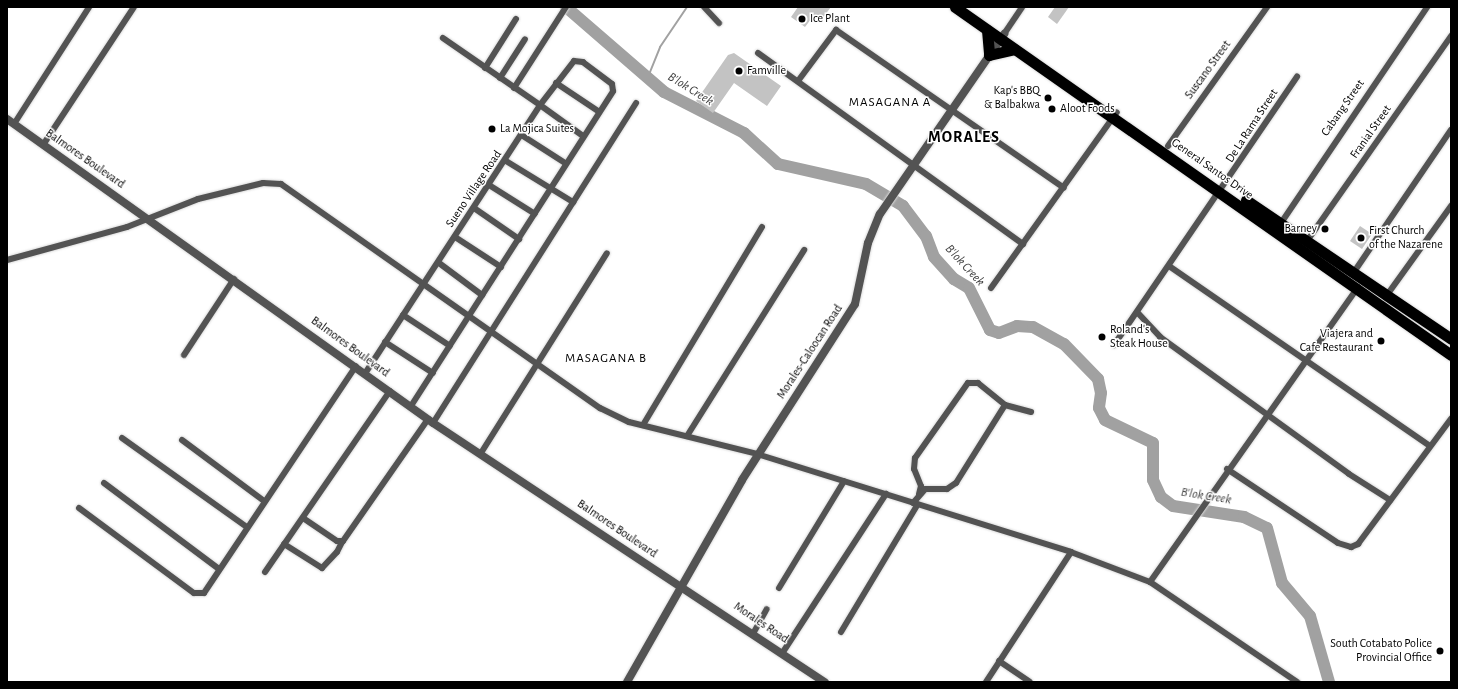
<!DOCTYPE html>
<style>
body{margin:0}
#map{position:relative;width:1458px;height:689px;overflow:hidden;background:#fff;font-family:"Alegreya Sans",sans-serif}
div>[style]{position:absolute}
.stream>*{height:2px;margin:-1px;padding:0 1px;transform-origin:1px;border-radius:1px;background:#a1a1a1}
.river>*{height:12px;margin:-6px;padding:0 6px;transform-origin:6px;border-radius:6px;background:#a1a1a1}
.building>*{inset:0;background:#c3c3c3}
.roads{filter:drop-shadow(0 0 1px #dbdbdb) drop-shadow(0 0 1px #dbdbdb)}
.minor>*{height:6px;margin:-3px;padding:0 3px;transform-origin:3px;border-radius:3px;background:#535353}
.tertiary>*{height:8px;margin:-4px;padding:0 4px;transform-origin:4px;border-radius:4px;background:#535353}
.trunk>*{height:11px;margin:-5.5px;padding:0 5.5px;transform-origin:5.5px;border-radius:5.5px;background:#000}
.dots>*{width:11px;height:11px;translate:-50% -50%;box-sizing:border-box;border:2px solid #fff;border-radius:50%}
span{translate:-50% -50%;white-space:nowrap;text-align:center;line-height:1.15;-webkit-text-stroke:3px #fff;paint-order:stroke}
.poi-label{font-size:12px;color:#000}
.left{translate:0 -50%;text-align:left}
.right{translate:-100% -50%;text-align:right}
.street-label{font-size:12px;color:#000}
.water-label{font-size:13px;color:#424242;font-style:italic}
.neighbourhood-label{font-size:13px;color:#000;letter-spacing:1px}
.district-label{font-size:16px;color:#000;font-weight:700;letter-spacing:1px}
.frame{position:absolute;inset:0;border:8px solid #000;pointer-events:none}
</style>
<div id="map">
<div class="stream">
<i style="left:648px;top:77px;width:32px;rotate:-68deg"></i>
<i style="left:660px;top:47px;width:48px;rotate:-56deg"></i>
</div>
<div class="river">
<i style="left:566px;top:7px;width:130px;rotate:40.9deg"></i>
<i style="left:664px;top:92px;width:90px;rotate:27.1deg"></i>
<i style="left:744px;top:133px;width:46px;rotate:42.4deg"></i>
<i style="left:778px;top:164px;width:90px;rotate:12.8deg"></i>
<i style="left:866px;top:184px;width:43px;rotate:30.7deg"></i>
<i style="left:903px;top:206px;width:38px;rotate:53deg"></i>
<i style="left:926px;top:236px;width:22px;rotate:69deg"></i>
<i style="left:934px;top:257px;width:30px;rotate:48deg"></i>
<i style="left:954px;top:279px;width:17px;rotate:31deg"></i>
<i style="left:969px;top:288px;width:47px;rotate:63.4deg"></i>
<i style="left:990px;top:330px;width:9px;rotate:18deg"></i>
<i style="left:999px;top:333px;width:19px;rotate:-21deg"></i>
<i style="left:1017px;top:326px;width:16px;rotate:4deg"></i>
<i style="left:1033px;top:327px;width:35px;rotate:29deg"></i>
<i style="left:1064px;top:344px;width:49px;rotate:45.8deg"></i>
<i style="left:1098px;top:379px;width:14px;rotate:78deg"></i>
<i style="left:1101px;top:393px;width:15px;rotate:98deg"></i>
<i style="left:1099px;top:408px;width:13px;rotate:63deg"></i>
<i style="left:1105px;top:420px;width:53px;rotate:25.6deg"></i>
<i style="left:1153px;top:443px;width:37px;rotate:90deg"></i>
<i style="left:1153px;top:480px;width:19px;rotate:65deg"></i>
<i style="left:1161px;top:497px;width:15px;rotate:37deg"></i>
<i style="left:1173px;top:506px;width:72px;rotate:8.8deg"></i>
<i style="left:1244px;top:517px;width:25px;rotate:26deg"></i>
<i style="left:1267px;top:528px;width:57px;rotate:74.7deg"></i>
<i style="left:1282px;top:583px;width:43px;rotate:49.7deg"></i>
<i style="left:1310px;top:616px;width:69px;rotate:73.9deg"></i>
</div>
<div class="building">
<i style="clip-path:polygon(798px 7px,831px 7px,821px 20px,814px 15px,805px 27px,791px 17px)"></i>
<i style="clip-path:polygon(1055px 7px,1069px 7px,1057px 24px,1048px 17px)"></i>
<i style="clip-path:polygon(734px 53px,781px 86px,767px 106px,734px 83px,713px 113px,696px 101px,728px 55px)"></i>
<i style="clip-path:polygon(1360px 226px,1372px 234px,1362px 249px,1350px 241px)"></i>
</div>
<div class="roads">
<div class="minor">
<i style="left:704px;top:7px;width:22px;rotate:47deg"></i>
<i style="left:1004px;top:34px;width:32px;rotate:-56deg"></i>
<i style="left:758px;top:53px;width:327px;rotate:35.8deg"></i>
<i style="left:485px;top:68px;width:58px;rotate:-57.7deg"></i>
<i style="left:500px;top:78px;width:46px;rotate:-57.3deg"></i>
<i style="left:798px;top:81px;width:64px;rotate:-53.3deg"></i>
<i style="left:836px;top:30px;width:277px;rotate:34.7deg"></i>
<i style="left:556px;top:83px;width:50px;rotate:33.7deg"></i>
<i style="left:514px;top:88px;width:96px;rotate:-57.3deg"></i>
<i style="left:14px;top:124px;width:139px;rotate:-57.3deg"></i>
<i style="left:523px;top:136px;width:50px;rotate:32.7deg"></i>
<i style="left:43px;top:145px;width:165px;rotate:-56.6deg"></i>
<i style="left:1168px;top:146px;width:171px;rotate:-54.5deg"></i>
<i style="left:506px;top:161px;width:79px;rotate:31.5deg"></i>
<i style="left:489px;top:185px;width:54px;rotate:32.2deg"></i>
<i style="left:474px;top:208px;width:55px;rotate:34.6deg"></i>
<i style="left:1281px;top:223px;width:261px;rotate:-55.9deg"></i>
<i style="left:455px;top:237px;width:55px;rotate:33.1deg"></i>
<i style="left:1307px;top:241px;width:251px;rotate:-54.9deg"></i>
<i style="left:7px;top:260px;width:124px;rotate:-15.4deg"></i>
<i style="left:127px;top:227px;width:76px;rotate:-21.5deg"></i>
<i style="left:198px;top:199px;width:67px;rotate:-13.8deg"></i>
<i style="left:263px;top:183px;width:18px;rotate:3deg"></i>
<i style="left:281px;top:184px;width:390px;rotate:35.1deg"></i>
<i style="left:600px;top:408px;width:32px;rotate:26deg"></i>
<i style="left:629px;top:422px;width:132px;rotate:14deg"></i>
<i style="left:757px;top:454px;width:329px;rotate:17.3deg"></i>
<i style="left:1071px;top:552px;width:85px;rotate:20.8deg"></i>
<i style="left:1150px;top:582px;width:178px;rotate:34.2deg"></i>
<i style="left:439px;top:263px;width:54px;rotate:36.7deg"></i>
<i style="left:1169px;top:266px;width:317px;rotate:34.6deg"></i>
<i style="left:1354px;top:272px;width:172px;rotate:-55.7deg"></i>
<i style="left:991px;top:288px;width:216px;rotate:-54.4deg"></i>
<i style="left:1387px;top:295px;width:110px;rotate:-54.3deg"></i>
<i style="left:1137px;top:312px;width:34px;rotate:47deg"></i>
<i style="left:1160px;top:337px;width:233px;rotate:35.9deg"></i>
<i style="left:1349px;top:474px;width:49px;rotate:32.4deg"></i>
<i style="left:403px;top:315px;width:56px;rotate:33.4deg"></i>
<i style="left:385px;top:342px;width:57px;rotate:32.9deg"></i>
<i style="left:1114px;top:345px;width:325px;rotate:-55.7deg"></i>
<i style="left:184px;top:355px;width:91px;rotate:-56.7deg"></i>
<i style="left:366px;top:372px;width:319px;rotate:-56.9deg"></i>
<i style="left:540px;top:105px;width:118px;rotate:-145.4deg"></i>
<i style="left:411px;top:406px;width:374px;rotate:-57.3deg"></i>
<i style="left:613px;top:91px;width:7px;rotate:-98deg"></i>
<i style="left:612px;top:84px;width:36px;rotate:-143deg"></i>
<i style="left:583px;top:62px;width:9px;rotate:-174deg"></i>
<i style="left:574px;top:61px;width:56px;rotate:127.7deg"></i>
<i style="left:540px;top:105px;width:53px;rotate:35.8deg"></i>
<i style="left:433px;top:423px;width:379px;rotate:-57.6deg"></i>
<i style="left:643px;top:425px;width:231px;rotate:-59deg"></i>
<i style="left:687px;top:436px;width:220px;rotate:-57.8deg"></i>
<i style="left:122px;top:438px;width:153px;rotate:35.5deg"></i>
<i style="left:182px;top:440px;width:102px;rotate:36.6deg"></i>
<i style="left:481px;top:453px;width:236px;rotate:-57.8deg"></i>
<i style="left:1227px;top:469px;width:133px;rotate:33.7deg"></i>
<i style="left:1338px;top:543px;width:14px;rotate:17deg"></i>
<i style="left:1351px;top:547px;width:8px;rotate:-23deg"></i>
<i style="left:1358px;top:544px;width:156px;rotate:-53.4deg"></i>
<i style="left:104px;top:483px;width:144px;rotate:36.8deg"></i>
<i style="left:919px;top:494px;width:8px;rotate:-76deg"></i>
<i style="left:921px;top:486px;width:18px;rotate:-112deg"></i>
<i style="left:914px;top:469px;width:11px;rotate:-85deg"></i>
<i style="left:915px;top:458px;width:92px;rotate:-54.8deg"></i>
<i style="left:968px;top:383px;width:10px"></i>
<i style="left:978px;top:383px;width:35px;rotate:39deg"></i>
<i style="left:1005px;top:405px;width:27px;rotate:15deg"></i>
<i style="left:913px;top:503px;width:18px;rotate:-49deg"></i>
<i style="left:925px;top:489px;width:22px"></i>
<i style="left:947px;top:489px;width:11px;rotate:-34deg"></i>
<i style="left:956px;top:483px;width:92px;rotate:-57.9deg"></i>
<i style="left:79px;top:508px;width:143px;rotate:36.5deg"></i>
<i style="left:194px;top:593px;width:10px"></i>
<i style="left:204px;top:593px;width:273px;rotate:-56.2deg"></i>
<i style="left:303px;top:518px;width:41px;rotate:34.1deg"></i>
<i style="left:337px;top:541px;width:6px"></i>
<i style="left:343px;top:541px;width:149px;rotate:-55.1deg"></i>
<i style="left:284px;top:544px;width:45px;rotate:32.3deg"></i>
<i style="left:322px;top:568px;width:22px;rotate:-47deg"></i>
<i style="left:337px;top:552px;width:11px;rotate:-63deg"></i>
<i style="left:265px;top:572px;width:220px;rotate:-55.4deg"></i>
<i style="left:1150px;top:582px;width:361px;rotate:-54.8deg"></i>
<i style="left:779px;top:588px;width:125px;rotate:-58.7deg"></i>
<i style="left:754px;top:632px;width:26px;rotate:-61deg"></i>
<i style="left:841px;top:632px;width:149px;rotate:-59deg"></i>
<i style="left:783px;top:652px;width:189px;rotate:-56.9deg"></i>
<i style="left:999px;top:661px;width:37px;rotate:34deg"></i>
<i style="left:986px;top:682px;width:155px;rotate:-56.8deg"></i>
</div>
<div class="tertiary">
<i style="left:7px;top:119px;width:523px;rotate:35.51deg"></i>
<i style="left:433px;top:423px;width:470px;rotate:33.5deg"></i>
<i style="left:627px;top:682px;width:232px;rotate:-60.3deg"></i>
<i style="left:742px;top:480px;width:209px;rotate:-57.3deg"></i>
<i style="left:855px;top:304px;width:62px;rotate:-78deg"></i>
<i style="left:868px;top:243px;width:31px;rotate:-68deg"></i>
<i style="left:880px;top:214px;width:219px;rotate:-55.4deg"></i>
</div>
<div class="trunk">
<i style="left:955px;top:7px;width:606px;rotate:35.05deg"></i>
<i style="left:987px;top:30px;width:25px;rotate:85deg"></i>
<i style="left:989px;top:55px;width:26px;rotate:-13deg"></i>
<i style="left:1246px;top:200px;width:248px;rotate:34.1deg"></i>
</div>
</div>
<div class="dots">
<i style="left:802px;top:19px;background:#000"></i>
<i style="left:739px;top:71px;background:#000"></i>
<i style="left:1048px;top:98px;background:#000"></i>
<i style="left:1052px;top:109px;background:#000"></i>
<i style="left:492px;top:129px;background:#000"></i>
<i style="left:1325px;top:229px;background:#000"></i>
<i style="left:1361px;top:238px;background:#000"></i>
<i style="left:1102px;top:337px;background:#000"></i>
<i style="left:1381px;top:341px;background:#000"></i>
<i style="left:1440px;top:651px;background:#000"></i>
</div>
<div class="poi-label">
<span class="left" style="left:810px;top:19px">Ice Plant</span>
<span class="left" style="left:747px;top:71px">Famville</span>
<span class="right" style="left:1040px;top:98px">Kap's BBQ<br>&amp; Balbakwa</span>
<span class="left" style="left:1060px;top:109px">Aloot Foods</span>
<span class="left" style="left:500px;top:129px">La Mojica Suites</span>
<span class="right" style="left:1317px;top:229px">Barney</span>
<span class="left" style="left:1369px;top:238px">First Church<br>of the Nazarene</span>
<span class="left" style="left:1110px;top:337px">Roland's<br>Steak House</span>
<span class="right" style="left:1373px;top:341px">Viajera and<br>Cafe Restaurant</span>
<span class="right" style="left:1432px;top:651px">South Cotabato Police<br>Provincial Office</span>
</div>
<div class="street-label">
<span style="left:1208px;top:70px;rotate:-54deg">Suscano Street</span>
<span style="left:1343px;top:108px;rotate:-55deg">Cabang Street</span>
<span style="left:1252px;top:126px;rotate:-57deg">De La Rama Street</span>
<span style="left:1371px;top:132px;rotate:-55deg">Franial Street</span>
<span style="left:85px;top:159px;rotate:35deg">Balmores Boulevard</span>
<span style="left:1212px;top:169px;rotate:35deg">General Santos Drive</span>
<span style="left:474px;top:189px;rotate:-56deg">Sueno Village Road</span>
<span style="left:350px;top:347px;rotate:36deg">Balmores Boulevard</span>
<span style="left:810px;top:352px;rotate:-57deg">Morales-Caloocan Road</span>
<span style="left:617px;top:529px;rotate:34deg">Balmores Boulevard</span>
<span style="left:761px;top:623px;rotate:34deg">Morales Road</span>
</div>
<div class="water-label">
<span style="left:690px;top:90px;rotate:32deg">B'lok Creek</span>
<span style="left:964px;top:266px;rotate:47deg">B'lok Creek</span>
<span style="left:1206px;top:497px;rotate:9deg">B'lok Creek</span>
</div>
<div class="neighbourhood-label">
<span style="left:890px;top:103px">MASAGANA A</span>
<span style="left:606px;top:359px">MASAGANA B</span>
</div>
<div class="district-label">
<span style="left:964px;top:137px">MORALES</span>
</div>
<div class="frame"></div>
</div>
